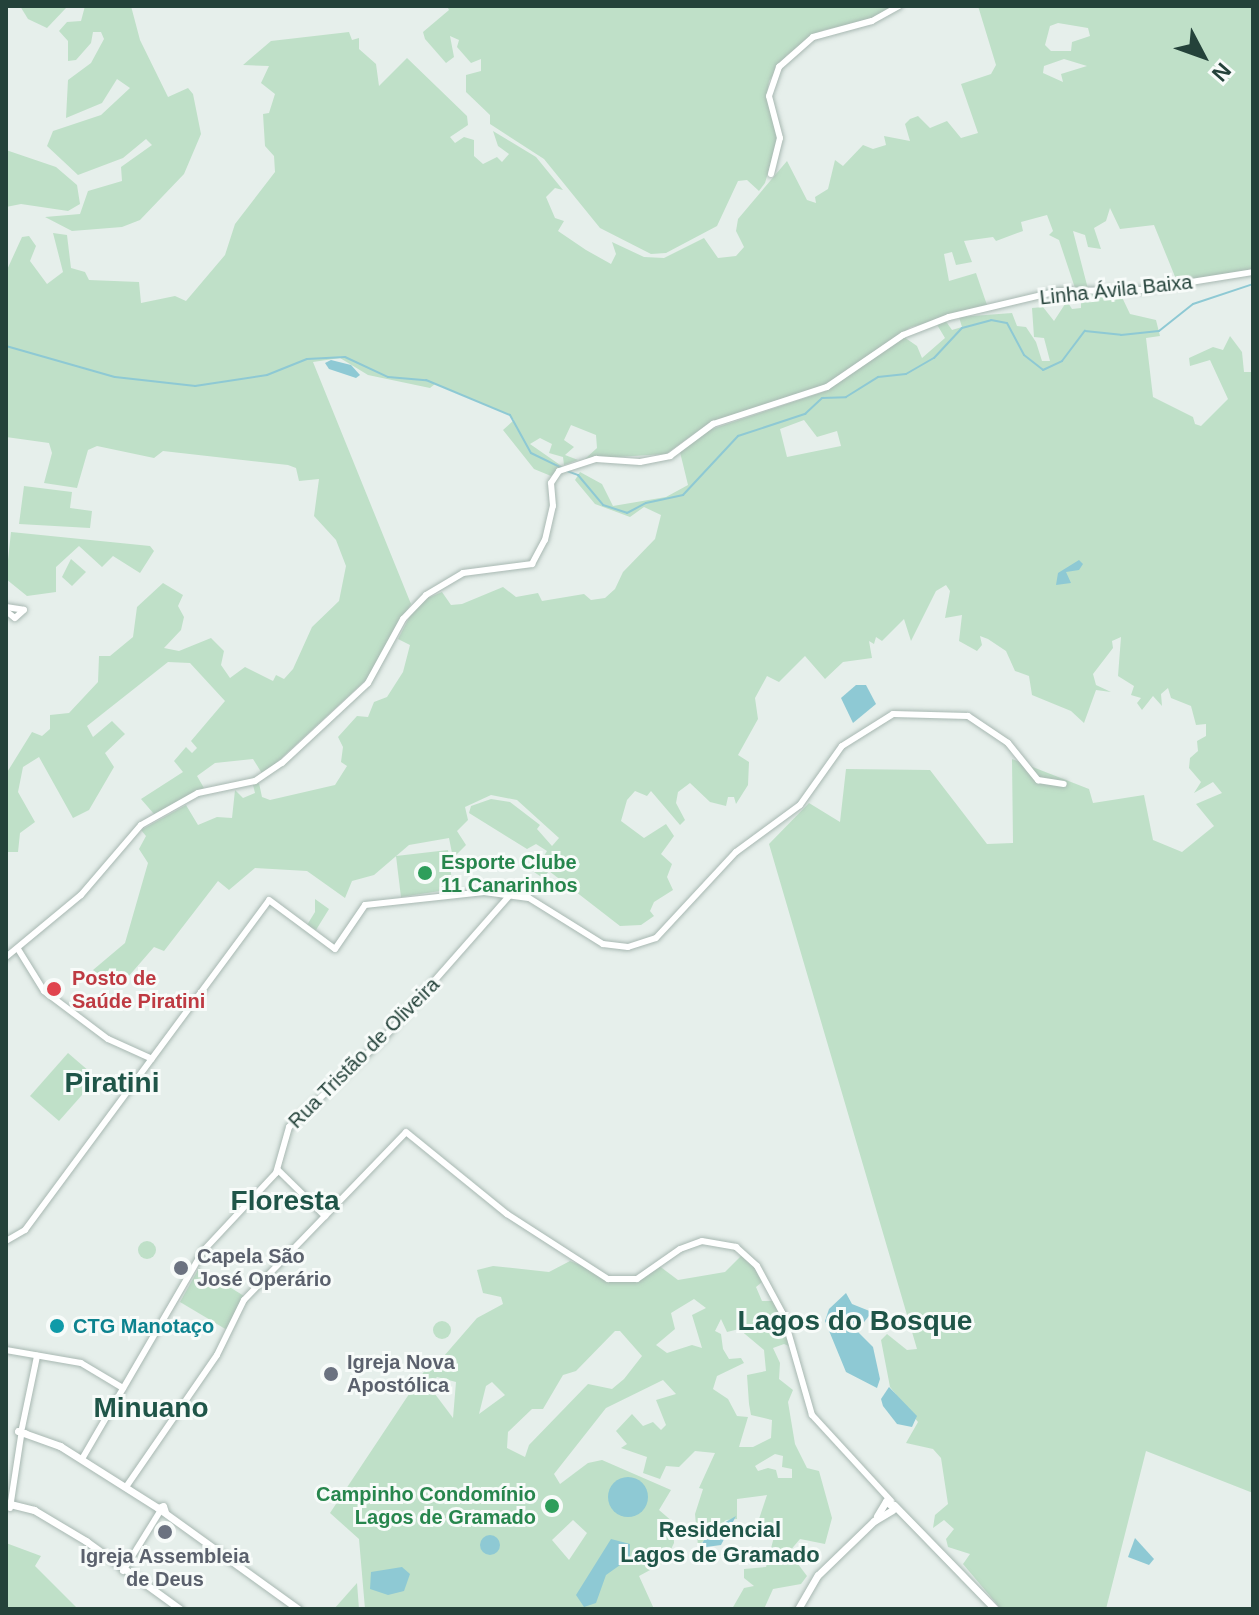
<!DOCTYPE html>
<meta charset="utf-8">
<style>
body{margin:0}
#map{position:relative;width:1259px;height:1615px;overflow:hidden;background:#e6efeb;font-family:Arial,sans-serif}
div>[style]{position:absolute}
.green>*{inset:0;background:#bfe0c8}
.round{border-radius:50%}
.water>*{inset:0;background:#8ec9d4}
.stream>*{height:2px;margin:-1px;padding:0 1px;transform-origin:1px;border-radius:1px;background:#8ec9d4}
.roads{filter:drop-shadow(0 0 2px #a8b8b2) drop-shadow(0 0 2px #a8b8b2)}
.tertiary>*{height:6px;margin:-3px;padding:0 3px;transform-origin:3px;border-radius:3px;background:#fff}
.secondary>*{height:7px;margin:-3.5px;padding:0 3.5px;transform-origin:3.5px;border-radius:3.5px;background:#fff}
.dots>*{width:22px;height:22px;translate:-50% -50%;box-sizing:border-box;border:4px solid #f7fbf9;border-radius:50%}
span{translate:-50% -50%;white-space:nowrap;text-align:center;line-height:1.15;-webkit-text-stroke:6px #f7fbf9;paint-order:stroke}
.street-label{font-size:20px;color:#24423a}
.leisure-label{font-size:20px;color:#27864d;font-weight:700}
.left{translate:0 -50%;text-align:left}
.right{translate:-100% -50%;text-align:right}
.health-label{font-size:20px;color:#be3a42;font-weight:700}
.worship-label{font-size:20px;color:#5b616d;font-weight:700}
.culture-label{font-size:20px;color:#0d838f;font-weight:700}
.neighbourhood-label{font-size:22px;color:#1f5548;font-weight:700}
.district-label{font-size:28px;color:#1f5548;font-weight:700}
.frame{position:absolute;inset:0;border:8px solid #24423a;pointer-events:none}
.north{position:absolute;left:1163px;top:16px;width:80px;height:80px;-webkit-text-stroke:6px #f7fbf9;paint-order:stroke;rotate:131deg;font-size:22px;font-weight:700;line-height:32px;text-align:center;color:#24423a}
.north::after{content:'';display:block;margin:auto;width:28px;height:36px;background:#24423a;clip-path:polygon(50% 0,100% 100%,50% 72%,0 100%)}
</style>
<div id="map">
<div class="green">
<i style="clip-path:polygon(20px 6px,66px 6px,66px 8px,47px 28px,28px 19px)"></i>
<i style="clip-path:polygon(85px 6px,131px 6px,140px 40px,168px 97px,188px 88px,193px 94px,201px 134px,184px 174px,140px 220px,122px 227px,72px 231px,45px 217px,80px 214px,88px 191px,122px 181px,121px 167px,152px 145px,146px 139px,123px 158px,78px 175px,47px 146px,53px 131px,101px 115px,130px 88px,117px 79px,102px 103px,66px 118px,68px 80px,91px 63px,104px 39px,101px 32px,93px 32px,91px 43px,76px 60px,68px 61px,68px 41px,59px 31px,67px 22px,81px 21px)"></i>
<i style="clip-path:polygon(447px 6px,897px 6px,870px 20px,824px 30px,787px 55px,769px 81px,767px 96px,778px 139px,765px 183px,759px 191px,747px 180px,738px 181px,717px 226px,666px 253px,651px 254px,600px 228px,544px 159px,490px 124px,490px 115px,466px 92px,466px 75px,481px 71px,481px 59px,471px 63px,457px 47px,459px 40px,450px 36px,454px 57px,446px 63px,425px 39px,423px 32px,449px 10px)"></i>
<i style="clip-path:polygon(evenodd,978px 6px,1253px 6px,1253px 271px,1178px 284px,1154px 225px,1120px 229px,1110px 208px,1106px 221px,1094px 228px,1101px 249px,1088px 247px,1085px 235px,1073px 231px,1088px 289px,1075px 288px,1059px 240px,1049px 235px,1053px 231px,1047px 215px,1021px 222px,1023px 231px,996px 241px,993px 237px,964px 241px,972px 262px,956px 265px,952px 252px,944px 254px,949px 281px,976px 273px,988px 308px,911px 327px,824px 385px,709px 423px,666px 454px,585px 459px,597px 448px,596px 435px,571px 425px,564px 440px,574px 447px,565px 455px,578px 460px,564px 465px,563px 457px,549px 453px,552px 444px,540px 438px,530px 444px,563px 467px,551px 476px,534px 469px,503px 430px,514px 420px,510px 415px,435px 384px,430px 388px,368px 375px,340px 358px,313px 362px,411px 604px,367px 679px,263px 775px,253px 759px,215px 763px,197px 776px,204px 788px,154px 814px,141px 799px,183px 772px,174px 761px,186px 747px,192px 753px,197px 748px,191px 741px,225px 701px,190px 663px,168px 662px,87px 726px,93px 737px,112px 721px,125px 734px,105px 753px,114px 767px,89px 810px,73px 818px,39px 757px,23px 767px,18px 792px,35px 822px,20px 833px,18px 852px,6px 852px,6px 774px,32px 732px,42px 736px,50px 729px,50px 715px,69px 713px,98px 682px,99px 656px,110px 656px,133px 637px,137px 607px,163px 583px,183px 595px,178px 606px,184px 617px,181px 630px,164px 648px,179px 651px,211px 638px,224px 651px,221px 665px,230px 678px,245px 667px,273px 681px,276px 675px,284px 679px,293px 669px,312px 627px,339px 601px,346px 566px,336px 540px,314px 516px,319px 479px,299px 481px,296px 468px,288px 465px,163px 451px,154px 458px,97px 446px,88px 450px,77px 488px,44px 483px,52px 453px,49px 443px,6px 437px,6px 272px,22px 237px,29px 236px,36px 246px,30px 261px,47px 284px,63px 272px,53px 233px,67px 235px,71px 268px,85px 272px,89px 280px,139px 282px,141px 303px,175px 296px,186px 301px,225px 255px,235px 224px,275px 172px,274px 156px,265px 146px,263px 114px,269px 113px,275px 94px,261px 83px,269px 66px,243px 65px,271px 41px,349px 32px,352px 40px,359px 38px,359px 49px,376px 64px,379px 86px,407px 58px,467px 116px,468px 125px,450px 137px,455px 143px,464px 137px,474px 140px,474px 156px,483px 164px,497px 157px,502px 162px,509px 154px,498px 146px,493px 131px,536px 157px,563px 190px,555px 188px,546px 197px,555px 218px,564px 221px,558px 231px,586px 250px,611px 264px,616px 254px,612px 242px,644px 257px,664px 258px,704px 238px,718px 258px,736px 256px,744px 247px,736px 231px,738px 219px,787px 161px,807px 200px,816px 203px,815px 197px,828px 189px,835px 160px,843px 166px,863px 145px,873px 149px,886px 145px,884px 136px,910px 141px,905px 124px,910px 119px,918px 116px,930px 128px,947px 121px,961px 138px,978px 133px,961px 84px,991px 74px,996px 65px,978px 6px,1058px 23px,1088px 28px,1090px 36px,1072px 42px,1071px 51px,1051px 51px,1045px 45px,1050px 26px,1058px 23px,978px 6px,1064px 59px,1087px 66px,1061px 74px,1063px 82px,1043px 73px,1044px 66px,1064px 59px)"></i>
<i style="clip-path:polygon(6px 150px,56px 167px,77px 185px,80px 204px,68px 211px,21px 204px,6px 207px)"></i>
<i style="clip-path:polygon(evenodd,1066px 293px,1120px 293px,1130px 314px,1156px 320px,1160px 336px,1146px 338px,1153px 397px,1193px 417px,1195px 424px,1201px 426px,1228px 399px,1210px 360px,1190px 366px,1189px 358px,1213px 347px,1223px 350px,1230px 336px,1242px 352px,1244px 372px,1253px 372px,1253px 1493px,1146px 1451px,1106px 1609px,1001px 1609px,963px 1564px,970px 1554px,948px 1547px,946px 1539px,954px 1529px,944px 1520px,933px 1528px,935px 1515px,948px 1504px,941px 1458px,933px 1449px,906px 1443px,918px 1422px,890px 1387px,881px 1340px,887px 1334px,907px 1350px,917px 1349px,769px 844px,809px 803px,840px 822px,846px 769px,930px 770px,987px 844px,1013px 843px,1012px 759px,1089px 789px,1093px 803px,1144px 795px,1153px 840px,1182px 852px,1214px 826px,1196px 804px,1222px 793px,1213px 782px,1194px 793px,1201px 782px,1189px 768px,1190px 758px,1198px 751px,1197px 741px,1206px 736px,1206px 724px,1196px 725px,1191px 706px,1171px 698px,1168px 688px,1161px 694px,1162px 706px,1153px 696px,1142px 710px,1137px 703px,1141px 698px,1131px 695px,1134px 686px,1118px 676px,1121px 637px,1112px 641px,1113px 648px,1093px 674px,1096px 685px,1111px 692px,1096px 690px,1084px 723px,1071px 711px,1032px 695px,1029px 676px,1015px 671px,1006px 651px,988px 639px,980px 636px,982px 645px,977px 651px,959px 641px,962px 615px,945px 618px,950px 591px,946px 585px,936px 591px,911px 641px,904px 619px,882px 641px,876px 637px,874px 644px,869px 641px,872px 658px,843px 662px,825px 679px,805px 656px,779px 682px,767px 676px,755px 698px,758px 719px,738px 755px,749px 762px,748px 785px,736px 804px,734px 797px,728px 797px,726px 806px,710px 802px,690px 783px,678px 792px,676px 803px,685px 820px,680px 825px,651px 791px,647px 796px,635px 791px,627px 800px,621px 821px,644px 838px,666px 824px,674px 836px,661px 854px,672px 864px,667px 877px,673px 890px,654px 902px,650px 911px,654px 916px,641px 925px,620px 926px,549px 871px,543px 878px,534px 872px,547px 851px,536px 844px,527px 849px,469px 813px,471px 806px,491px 799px,510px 802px,540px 825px,537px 829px,552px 846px,559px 838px,517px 800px,491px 795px,465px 807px,468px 820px,457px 831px,466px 845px,453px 858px,449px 838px,409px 845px,374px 875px,352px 881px,345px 898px,307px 871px,255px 868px,229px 890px,218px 881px,164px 951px,154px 947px,128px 977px,108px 971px,102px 978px,93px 970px,125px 943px,148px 863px,139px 849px,146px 836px,141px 830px,186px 805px,198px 825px,217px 817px,232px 818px,235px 790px,243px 798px,255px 793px,253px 785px,259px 783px,262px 797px,270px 800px,335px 785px,347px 766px,341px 762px,343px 747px,338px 737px,357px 716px,368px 717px,374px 702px,387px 697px,403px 672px,410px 645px,398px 639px,412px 612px,428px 598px,442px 592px,451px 605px,462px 604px,503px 587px,516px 597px,538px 593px,542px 601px,584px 594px,591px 600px,605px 598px,615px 589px,623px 572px,655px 539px,661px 515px,644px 507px,630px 517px,595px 504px,575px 480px,580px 472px,602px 484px,613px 506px,666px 497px,688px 485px,680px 452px,706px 431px,826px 391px,904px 337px,917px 346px,922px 358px,945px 338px,936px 323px,945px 320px,952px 330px,962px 327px,959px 317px,1012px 313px,1017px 326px,1026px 327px,1036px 342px,1042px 361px,1050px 361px,1044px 338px,1034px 337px,1032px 308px,1043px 307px,1054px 321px,1067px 301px,1072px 309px,1081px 308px,1081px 297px,1066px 293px,804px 420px,817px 437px,837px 431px,841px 446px,787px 457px,780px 429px,804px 420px)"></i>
<i style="clip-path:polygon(24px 486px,72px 492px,70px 508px,92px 511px,90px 528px,19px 524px)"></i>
<i style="clip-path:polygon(11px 532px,150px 546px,154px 551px,140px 573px,113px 556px,102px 567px,79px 546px,56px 567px,56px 592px,27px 596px,6px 579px)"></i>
<i style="clip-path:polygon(71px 559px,86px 572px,72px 586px,62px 577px)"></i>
<i style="clip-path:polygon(448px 850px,453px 889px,401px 897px,396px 856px)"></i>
<i style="clip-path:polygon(315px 899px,329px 909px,316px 930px,307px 925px,315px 912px)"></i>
<i style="clip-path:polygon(68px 1053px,97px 1078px,59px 1121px,30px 1096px)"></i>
<i class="round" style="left:138px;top:1241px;width:18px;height:18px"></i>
<i style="clip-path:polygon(evenodd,742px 1255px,757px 1266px,762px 1282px,756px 1287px,762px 1301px,777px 1301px,794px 1348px,784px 1344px,773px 1348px,780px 1363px,779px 1379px,793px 1390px,788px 1402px,795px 1444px,807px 1468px,819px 1471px,832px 1518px,825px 1544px,800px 1539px,789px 1552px,807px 1576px,801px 1584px,773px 1589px,764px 1609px,732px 1609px,744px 1588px,754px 1586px,744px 1578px,744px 1569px,766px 1567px,774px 1537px,758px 1522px,767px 1495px,737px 1499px,737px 1519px,726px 1520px,698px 1546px,695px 1514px,703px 1489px,699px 1488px,715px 1453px,695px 1451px,679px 1467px,666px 1466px,660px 1479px,643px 1473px,647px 1457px,621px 1448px,627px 1444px,616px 1431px,632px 1414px,643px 1426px,653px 1422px,661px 1430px,666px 1425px,656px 1400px,676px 1394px,663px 1380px,606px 1408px,554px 1474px,560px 1484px,588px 1463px,602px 1460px,671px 1490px,659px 1510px,673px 1522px,674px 1543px,665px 1562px,639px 1576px,654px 1609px,365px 1609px,359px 1539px,330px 1513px,431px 1361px,444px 1356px,477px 1318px,503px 1304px,501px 1297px,483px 1293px,477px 1270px,493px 1266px,549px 1272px,570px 1261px,625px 1282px,658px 1265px,678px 1280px,725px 1272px,742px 1255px,694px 1299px,706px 1308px,692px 1315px,702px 1348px,692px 1345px,667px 1353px,656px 1345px,675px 1329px,671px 1313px,694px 1299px,742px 1255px,721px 1319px,727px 1332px,739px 1329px,764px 1350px,766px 1371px,747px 1375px,749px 1404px,751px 1415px,772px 1420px,771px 1438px,753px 1447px,739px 1447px,748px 1417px,737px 1416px,728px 1399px,713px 1389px,717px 1376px,744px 1363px,741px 1358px,729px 1359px,723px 1349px,721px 1334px,715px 1331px,721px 1319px,742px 1255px,615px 1331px,620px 1331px,642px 1356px,624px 1379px,612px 1389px,588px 1384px,529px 1445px,525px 1457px,507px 1448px,508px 1432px,532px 1409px,543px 1409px,563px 1375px,576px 1371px,615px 1331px,742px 1255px,437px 1377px,456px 1382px,453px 1418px,429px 1386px,437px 1377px,742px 1255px,492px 1382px,505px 1395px,479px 1414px,486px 1386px,492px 1382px,742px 1255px,775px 1454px,783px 1456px,782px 1467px,792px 1469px,792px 1478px,778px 1478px,776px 1470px,768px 1468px,758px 1471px,755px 1466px,775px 1454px,742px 1255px,573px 1520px,587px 1533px,569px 1560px,552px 1540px,573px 1520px)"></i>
<i style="clip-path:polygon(199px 1268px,244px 1296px,227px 1330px,180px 1302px)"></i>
<i class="round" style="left:433px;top:1321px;width:18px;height:18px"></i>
<i style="clip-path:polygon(6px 1543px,41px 1556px,35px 1566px,78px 1609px,6px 1609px)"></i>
<i style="clip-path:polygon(357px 1583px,359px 1609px,334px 1609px)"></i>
</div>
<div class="water">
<i style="clip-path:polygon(331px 360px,351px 365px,360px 375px,356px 378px,329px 369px,325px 363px)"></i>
<i style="clip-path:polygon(1079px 560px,1083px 564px,1079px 570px,1066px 572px,1071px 583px,1056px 585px,1058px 573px)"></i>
<i style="clip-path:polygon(856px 685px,866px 685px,876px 704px,853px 723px,841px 698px)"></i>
<i style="clip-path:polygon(846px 1293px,852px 1304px,872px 1312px,857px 1331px,873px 1347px,880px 1379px,877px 1388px,846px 1372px,825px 1321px,829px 1309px)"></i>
<i style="clip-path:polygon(889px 1387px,917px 1416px,912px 1427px,897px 1424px,883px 1406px,881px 1399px)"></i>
<i class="round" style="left:608px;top:1477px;width:40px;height:40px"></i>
<i style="clip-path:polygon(736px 1516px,721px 1545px,699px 1548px,710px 1531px)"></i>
<i class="round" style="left:480px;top:1535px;width:20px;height:20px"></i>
<i style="clip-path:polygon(1135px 1538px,1154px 1559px,1149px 1565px,1128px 1557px)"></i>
<i style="clip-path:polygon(611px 1539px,630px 1544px,630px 1558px,606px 1575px,596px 1603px,584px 1607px,576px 1595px)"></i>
<i style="clip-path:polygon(402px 1567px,410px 1574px,404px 1591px,388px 1595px,370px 1589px,371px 1572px)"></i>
</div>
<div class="stream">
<i style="left:6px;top:346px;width:113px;rotate:15.9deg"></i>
<i style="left:115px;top:377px;width:81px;rotate:6.4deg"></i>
<i style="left:195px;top:386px;width:73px;rotate:-8.7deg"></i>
<i style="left:267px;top:375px;width:43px;rotate:-21.8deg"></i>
<i style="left:307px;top:359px;width:38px;rotate:-3deg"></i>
<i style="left:345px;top:357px;width:47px;rotate:24.9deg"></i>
<i style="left:388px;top:377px;width:38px;rotate:5deg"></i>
<i style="left:426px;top:380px;width:91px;rotate:22.6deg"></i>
<i style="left:510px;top:415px;width:43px;rotate:61.1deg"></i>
<i style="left:531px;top:453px;width:34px;rotate:26deg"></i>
<i style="left:567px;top:471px;width:12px;rotate:20deg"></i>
<i style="left:578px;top:475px;width:39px;rotate:50deg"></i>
<i style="left:603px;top:505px;width:25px;rotate:18deg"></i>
<i style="left:627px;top:513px;width:21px;rotate:-28deg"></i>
<i style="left:646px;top:503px;width:38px;rotate:-12deg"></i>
<i style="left:683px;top:495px;width:81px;rotate:-47deg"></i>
<i style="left:738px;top:436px;width:71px;rotate:-18.2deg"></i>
<i style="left:805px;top:414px;width:23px;rotate:-43deg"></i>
<i style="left:822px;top:398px;width:24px;rotate:-2deg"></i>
<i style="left:846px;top:397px;width:38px;rotate:-32deg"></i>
<i style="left:878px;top:377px;width:28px;rotate:-6deg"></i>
<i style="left:906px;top:374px;width:32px;rotate:-30deg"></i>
<i style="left:934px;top:358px;width:41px;rotate:-47deg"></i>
<i style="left:962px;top:328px;width:30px;rotate:-15deg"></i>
<i style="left:991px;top:320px;width:16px;rotate:11deg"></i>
<i style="left:1007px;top:323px;width:36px;rotate:62deg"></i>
<i style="left:1024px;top:355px;width:24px;rotate:38deg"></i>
<i style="left:1043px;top:370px;width:21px;rotate:-25deg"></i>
<i style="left:1062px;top:361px;width:38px;rotate:-53deg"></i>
<i style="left:1085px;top:331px;width:36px;rotate:6deg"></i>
<i style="left:1121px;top:335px;width:38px;rotate:-6deg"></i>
<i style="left:1159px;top:331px;width:43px;rotate:-38.5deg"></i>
<i style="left:1193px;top:304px;width:63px;rotate:-18.4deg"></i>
</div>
<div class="roads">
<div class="tertiary">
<i style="left:771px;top:174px;width:37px;rotate:-76deg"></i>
<i style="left:780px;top:138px;width:43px;rotate:-104.7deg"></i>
<i style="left:769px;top:96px;width:31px;rotate:-71deg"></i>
<i style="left:779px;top:67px;width:45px;rotate:-41.4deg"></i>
<i style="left:813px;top:37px;width:61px;rotate:-15.2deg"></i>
<i style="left:872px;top:21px;width:31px;rotate:-29deg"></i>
<i style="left:6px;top:607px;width:18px;rotate:9deg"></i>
<i style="left:6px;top:611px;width:11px;rotate:38deg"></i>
<i style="left:15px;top:618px;width:12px;rotate:-42deg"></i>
<i style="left:18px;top:949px;width:49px;rotate:58.2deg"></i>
<i style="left:44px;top:991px;width:80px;rotate:36.9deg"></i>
<i style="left:108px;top:1039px;width:48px;rotate:24.4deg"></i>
<i style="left:6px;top:957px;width:97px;rotate:-39.6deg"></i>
<i style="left:81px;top:895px;width:92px;rotate:-49.4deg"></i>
<i style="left:141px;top:825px;width:65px;rotate:-29.3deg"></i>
<i style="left:198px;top:793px;width:58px;rotate:-11.9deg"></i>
<i style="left:255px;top:781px;width:32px;rotate:-34deg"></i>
<i style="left:282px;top:763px;width:117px;rotate:-42.9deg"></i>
<i style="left:368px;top:683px;width:73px;rotate:-61.3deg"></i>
<i style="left:403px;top:619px;width:33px;rotate:-46deg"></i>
<i style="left:426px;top:595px;width:43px;rotate:-30.7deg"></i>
<i style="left:463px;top:573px;width:70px;rotate:-7.4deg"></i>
<i style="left:532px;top:564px;width:27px;rotate:-62deg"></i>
<i style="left:545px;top:540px;width:35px;rotate:-77deg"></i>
<i style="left:553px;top:506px;width:23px;rotate:-95deg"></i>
<i style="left:551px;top:483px;width:14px;rotate:-56deg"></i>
<i style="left:559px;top:471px;width:39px;rotate:-18deg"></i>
<i style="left:596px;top:459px;width:44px;rotate:3.9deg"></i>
<i style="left:640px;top:462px;width:31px;rotate:-11deg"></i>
<i style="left:670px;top:456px;width:54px;rotate:-36.7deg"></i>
<i style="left:713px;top:424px;width:120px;rotate:-18deg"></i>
<i style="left:827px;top:387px;width:92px;rotate:-34.4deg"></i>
<i style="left:903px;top:335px;width:49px;rotate:-21.4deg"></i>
<i style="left:949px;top:317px;width:112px;rotate:-13.4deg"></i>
<i style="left:1058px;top:291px;width:83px;rotate:-0.7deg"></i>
<i style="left:1141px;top:290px;width:113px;rotate:-9.1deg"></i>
<i style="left:278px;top:1170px;width:66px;rotate:44.4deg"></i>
<i style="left:6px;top:1241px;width:22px;rotate:-30deg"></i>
<i style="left:25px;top:1230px;width:410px;rotate:-53.5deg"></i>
<i style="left:269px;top:900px;width:82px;rotate:36.6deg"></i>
<i style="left:335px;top:949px;width:53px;rotate:-55.7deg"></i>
<i style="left:365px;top:905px;width:120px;rotate:-6.2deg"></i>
<i style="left:484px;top:892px;width:45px;rotate:7.6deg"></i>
<i style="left:529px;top:898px;width:87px;rotate:31.9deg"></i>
<i style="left:603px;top:944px;width:25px;rotate:7deg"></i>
<i style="left:628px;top:947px;width:29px;rotate:-18deg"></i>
<i style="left:656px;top:938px;width:117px;rotate:-47.1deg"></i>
<i style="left:736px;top:852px;width:79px;rotate:-36.3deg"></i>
<i style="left:800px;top:805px;width:72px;rotate:-54.6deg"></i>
<i style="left:842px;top:746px;width:60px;rotate:-32.1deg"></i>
<i style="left:893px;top:714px;width:75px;rotate:1.5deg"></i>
<i style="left:968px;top:716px;width:48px;rotate:34deg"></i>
<i style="left:1008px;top:743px;width:48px;rotate:51deg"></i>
<i style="left:1038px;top:780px;width:26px;rotate:9deg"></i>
<i style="left:6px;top:1350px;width:76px;rotate:9.8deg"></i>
<i style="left:81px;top:1363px;width:49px;rotate:30.8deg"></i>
<i style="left:22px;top:1428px;width:74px;rotate:-78.2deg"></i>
<i style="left:82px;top:1459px;width:241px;rotate:-59.8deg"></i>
<i style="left:203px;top:1251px;width:107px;rotate:-46.9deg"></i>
<i style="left:276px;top:1173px;width:48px;rotate:-74.2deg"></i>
<i style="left:289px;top:1127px;width:129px;rotate:-43.1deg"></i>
<i style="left:383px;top:1039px;width:191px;rotate:-48.6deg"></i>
<i style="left:126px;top:1487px;width:160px;rotate:-55.4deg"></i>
<i style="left:217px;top:1355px;width:61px;rotate:-63.9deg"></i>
<i style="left:244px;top:1300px;width:233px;rotate:-46deg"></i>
<i style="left:406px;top:1132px;width:130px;rotate:39.1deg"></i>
<i style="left:507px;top:1214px;width:120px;rotate:32.8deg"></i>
<i style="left:608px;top:1279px;width:29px"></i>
<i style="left:637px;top:1279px;width:52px;rotate:-34.9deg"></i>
<i style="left:680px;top:1249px;width:23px;rotate:-20deg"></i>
<i style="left:702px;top:1241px;width:35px;rotate:10deg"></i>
<i style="left:736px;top:1247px;width:28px;rotate:42deg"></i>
<i style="left:757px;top:1266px;width:55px;rotate:61.6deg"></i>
<i style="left:783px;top:1314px;width:105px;rotate:74deg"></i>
<i style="left:812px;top:1415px;width:117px;rotate:47.4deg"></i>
<i style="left:10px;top:1508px;width:73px;rotate:-81.3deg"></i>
<i style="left:123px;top:1571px;width:68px;rotate:-58.2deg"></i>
</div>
<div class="secondary">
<i style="left:25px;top:1433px;width:7px;rotate:-164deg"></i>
<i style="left:18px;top:1431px;width:45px;rotate:19.7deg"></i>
<i style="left:60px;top:1446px;width:116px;rotate:32.3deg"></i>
<i style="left:6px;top:1503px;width:29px;rotate:14deg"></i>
<i style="left:34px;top:1510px;width:61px;rotate:30.8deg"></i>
<i style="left:86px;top:1541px;width:116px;rotate:35.9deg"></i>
<i style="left:894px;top:1505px;width:145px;rotate:45.8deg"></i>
<i style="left:165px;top:1512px;width:6px;rotate:-108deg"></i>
<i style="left:163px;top:1506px;width:5px;rotate:158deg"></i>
<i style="left:158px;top:1508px;width:173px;rotate:35.8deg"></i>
<i style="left:877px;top:1516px;width:17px;rotate:-59deg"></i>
<i style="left:886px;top:1501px;width:11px;rotate:41deg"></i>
<i style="left:798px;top:1609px;width:39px;rotate:-60deg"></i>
<i style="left:818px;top:1575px;width:78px;rotate:-44deg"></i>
<i style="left:874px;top:1521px;width:21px;rotate:-31deg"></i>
</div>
</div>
<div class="dots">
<i style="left:425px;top:873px;background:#2e9e5b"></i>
<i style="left:54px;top:989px;background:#e0444e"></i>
<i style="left:181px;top:1268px;background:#6b7280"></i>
<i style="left:57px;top:1326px;background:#0f9aa8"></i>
<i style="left:331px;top:1374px;background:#6b7280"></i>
<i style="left:552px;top:1506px;background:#2e9e5b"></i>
<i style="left:165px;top:1532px;background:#6b7280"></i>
</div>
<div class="street-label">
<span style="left:1116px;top:290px;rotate:-6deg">Linha Ávila Baixa</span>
<span style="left:364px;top:1053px;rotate:-45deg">Rua Tristão de Oliveira</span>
</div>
<div class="leisure-label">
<span class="left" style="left:441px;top:874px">Esporte Clube<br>11 Canarinhos</span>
<span class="right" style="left:536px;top:1506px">Campinho Condomínio<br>Lagos de Gramado</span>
</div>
<div class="health-label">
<span class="left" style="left:72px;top:990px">Posto de<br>Saúde Piratini</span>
</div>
<div class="worship-label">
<span class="left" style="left:197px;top:1268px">Capela São<br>José Operário</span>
<span class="left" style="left:347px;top:1374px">Igreja Nova<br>Apostólica</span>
<span style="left:165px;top:1568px">Igreja Assembleia<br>de Deus</span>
</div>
<div class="culture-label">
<span class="left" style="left:73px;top:1326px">CTG Manotaço</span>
</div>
<div class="neighbourhood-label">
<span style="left:720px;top:1542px">Residencial<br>Lagos de Gramado</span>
</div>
<div class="district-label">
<span style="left:112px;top:1083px">Piratini</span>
<span style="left:285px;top:1201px">Floresta</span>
<span style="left:855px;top:1321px">Lagos do Bosque</span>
<span style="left:151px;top:1408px">Minuano</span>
</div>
<div class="frame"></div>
<div class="north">N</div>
</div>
